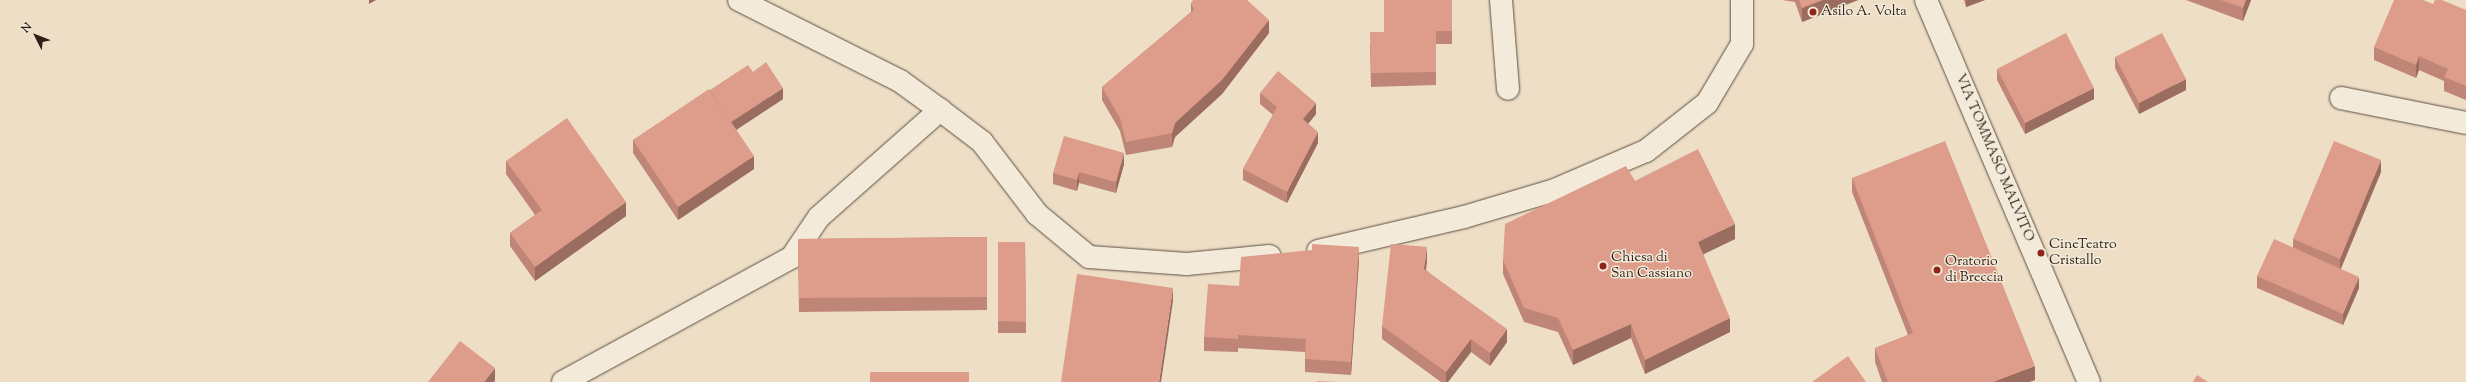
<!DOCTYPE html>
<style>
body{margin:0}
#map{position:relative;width:2466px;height:382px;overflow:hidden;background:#eddec5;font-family:"Sorts Mill Goudy",serif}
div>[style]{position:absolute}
.roads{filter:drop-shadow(0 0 1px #5d4e42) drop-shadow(0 0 1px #5d4e42)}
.minor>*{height:22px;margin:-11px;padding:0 11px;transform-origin:11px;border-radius:11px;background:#f3ead9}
.wall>*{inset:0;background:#bf8677}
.shaded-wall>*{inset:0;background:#9b6d61}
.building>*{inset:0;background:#de9c8a}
.dots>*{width:11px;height:11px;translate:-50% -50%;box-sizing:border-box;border:2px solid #f3ead9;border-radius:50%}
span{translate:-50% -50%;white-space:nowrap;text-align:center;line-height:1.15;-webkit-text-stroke:3px #f3ead9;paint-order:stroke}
.poi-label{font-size:14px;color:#2d1e17}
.left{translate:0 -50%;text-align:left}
.street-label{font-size:14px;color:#2d1e17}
.north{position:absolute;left:16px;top:16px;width:40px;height:40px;-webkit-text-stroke:3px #f3ead9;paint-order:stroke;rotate:312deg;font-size:11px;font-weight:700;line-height:16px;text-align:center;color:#2d1e17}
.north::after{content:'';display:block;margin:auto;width:14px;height:18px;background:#2d1e17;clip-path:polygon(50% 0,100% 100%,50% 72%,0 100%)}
</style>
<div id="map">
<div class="roads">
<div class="minor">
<i style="left:739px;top:0;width:180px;rotate:26.7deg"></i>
<i style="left:900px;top:81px;width:49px;rotate:35.9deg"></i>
<i style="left:940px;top:110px;width:53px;rotate:37.3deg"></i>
<i style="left:982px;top:142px;width:91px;rotate:52.6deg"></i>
<i style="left:1037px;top:214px;width:67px;rotate:39.6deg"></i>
<i style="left:1089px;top:257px;width:98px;rotate:4.1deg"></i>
<i style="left:1187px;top:264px;width:83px;rotate:-5.5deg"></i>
<i style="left:1501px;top:0;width:89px;rotate:85.5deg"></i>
<i style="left:1926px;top:0;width:415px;rotate:66.9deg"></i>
<i style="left:2341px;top:98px;width:127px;rotate:11.3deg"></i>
<i style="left:1318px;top:251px;width:150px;rotate:-13.1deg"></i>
<i style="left:1464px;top:217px;width:92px;rotate:-16.5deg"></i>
<i style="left:1552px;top:191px;width:102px;rotate:-23.1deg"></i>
<i style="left:1646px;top:151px;width:78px;rotate:-38.2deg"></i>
<i style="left:1707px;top:103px;width:69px;rotate:-59.3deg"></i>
<i style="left:1742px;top:44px;width:44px;rotate:-90deg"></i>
<i style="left:563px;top:382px;width:261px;rotate:-28.6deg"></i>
<i style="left:792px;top:257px;width:48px;rotate:-56deg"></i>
<i style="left:819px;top:217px;width:162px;rotate:-41.5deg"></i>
</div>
</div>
<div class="wall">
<i style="clip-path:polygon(1452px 0,1452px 44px,1436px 44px,1436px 85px,1371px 87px,1370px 45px,1384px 32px)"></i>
<i style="clip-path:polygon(1782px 0,1858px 0,1802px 22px,1795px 2px)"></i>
<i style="clip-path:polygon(1964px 0,1985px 0,1966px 7px)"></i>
<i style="clip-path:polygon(2186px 0,2251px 0,2243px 21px)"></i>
<i style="clip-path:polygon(1191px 3px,1269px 33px,1222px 94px,1175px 137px,1172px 147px,1126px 155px,1120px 131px,1102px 100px,1102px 87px,1191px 12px)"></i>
<i style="clip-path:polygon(2433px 4px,2466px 10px,2466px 100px,2444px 91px,2444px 81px,2419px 70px,2416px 78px,2374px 60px,2374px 47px)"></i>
<i style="clip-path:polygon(2115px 57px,2186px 90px,2139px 114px,2115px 68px)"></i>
<i style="clip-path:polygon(1997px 69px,2094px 99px,2025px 134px,1997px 80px)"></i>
<i style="clip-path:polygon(710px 90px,783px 99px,736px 130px,754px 169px,678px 220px,633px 153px,633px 140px)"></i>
<i style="clip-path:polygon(1260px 93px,1316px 114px,1308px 124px,1318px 143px,1287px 203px,1243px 180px,1243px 169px,1273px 115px,1260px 104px)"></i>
<i style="clip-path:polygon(506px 161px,626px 216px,535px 281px,510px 246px,510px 233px,535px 215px,506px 174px)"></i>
<i style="clip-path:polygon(1124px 164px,1116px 193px,1079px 183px,1077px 191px,1053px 184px,1053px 173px)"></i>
<i style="clip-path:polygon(2381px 172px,2341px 269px,2359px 288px,2343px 325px,2257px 288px,2257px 276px,2293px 248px,2293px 239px)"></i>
<i style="clip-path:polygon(1852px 178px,2035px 380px,2029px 382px,1882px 382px,1875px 362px,1875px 348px,1908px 335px,1852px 192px)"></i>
<i style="clip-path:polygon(1635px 181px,1735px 239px,1703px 254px,1730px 332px,1645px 374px,1631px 338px,1573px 365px,1558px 332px,1524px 322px,1503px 274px,1503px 260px)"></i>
<i style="clip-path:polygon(987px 237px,987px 310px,799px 312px,798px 239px)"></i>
<i style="clip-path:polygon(998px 242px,1025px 242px,1026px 333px,998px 333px)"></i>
<i style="clip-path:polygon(1359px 260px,1351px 375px,1305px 372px,1305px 352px,1238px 348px,1238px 352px,1204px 351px,1204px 337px,1239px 286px)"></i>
<i style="clip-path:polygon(1427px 261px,1426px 270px,1507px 342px,1490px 366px,1471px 352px,1448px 382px,1441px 382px,1382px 339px,1382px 326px)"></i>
</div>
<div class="shaded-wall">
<i style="clip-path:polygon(369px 0,376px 0,369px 4px)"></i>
<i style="clip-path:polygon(1823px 0,1858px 0,1802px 22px,1802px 8px)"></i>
<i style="clip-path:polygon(1966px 0,1985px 0,1966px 7px)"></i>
<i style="clip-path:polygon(2246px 0,2251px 0,2243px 21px,2243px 8px)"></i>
<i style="clip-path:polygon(1269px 20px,1269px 33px,1222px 94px,1175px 137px,1172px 147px,1172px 133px,1175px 123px)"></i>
<i style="clip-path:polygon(2419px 56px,2419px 70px,2416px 78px,2416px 65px)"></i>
<i style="clip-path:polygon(2186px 79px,2186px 90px,2139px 114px,2139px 103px)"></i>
<i style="clip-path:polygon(783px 88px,783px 99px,730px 134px,730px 123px)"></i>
<i style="clip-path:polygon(2094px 88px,2094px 99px,2025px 134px,2025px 123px)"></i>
<i style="clip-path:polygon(1316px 103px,1316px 114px,1303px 130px,1303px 119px)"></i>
<i style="clip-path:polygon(1318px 132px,1318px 143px,1287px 203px,1287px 192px)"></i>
<i style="clip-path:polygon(1124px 153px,1124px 164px,1116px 193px,1116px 182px)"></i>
<i style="clip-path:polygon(754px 156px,754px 169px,678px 220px,678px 207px)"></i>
<i style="clip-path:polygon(2381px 160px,2381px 172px,2340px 270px,2340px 259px)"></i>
<i style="clip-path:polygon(1079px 172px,1079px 183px,1077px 191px,1077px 180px)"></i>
<i style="clip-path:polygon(626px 202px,626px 216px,535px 281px,535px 267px)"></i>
<i style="clip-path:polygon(1735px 224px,1735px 239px,1698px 257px,1698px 242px)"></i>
<i style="clip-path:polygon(1359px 247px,1359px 260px,1351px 375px,1351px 362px)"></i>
<i style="clip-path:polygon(1427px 247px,1427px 261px,1424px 283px,1424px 269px)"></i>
<i style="clip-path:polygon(2359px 277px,2359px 288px,2343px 325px,2343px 314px)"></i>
<i style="clip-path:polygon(1173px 288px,1173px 301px,1161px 382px,1159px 382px)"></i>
<i style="clip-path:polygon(1730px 318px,1730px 332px,1645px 374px,1645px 360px)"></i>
<i style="clip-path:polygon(1631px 324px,1631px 338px,1573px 365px,1573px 350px)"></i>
<i style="clip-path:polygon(1507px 329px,1507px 342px,1490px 366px,1490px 353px)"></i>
<i style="clip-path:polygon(1471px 339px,1471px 352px,1448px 382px,1446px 382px,1446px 372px)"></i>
<i style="clip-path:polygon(2035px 366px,2035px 380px,2029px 382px,1993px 382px)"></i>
<i style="clip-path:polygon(495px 368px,495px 381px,494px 382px,484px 382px)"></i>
</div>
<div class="building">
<i style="clip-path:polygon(1193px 0,1247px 0,1269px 20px,1222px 80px,1175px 123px,1172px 133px,1126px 142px,1120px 118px,1102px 87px,1194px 10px,1191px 3px)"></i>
<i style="clip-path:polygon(1384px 0,1452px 0,1452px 31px,1436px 31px,1436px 72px,1371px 73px,1370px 32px,1384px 32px)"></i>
<i style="clip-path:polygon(1799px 0,1823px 0,1802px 8px)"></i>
<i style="clip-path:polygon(2221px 0,2246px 0,2243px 8px)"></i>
<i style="clip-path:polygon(2394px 0,2423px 0,2433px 4px,2435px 0,2442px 0,2466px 10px,2466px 86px,2444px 77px,2448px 69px,2419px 56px,2416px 65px,2374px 47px)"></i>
<i style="clip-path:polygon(2066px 33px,2094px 88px,2025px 123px,1997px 69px)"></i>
<i style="clip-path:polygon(2162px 33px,2186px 79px,2139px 103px,2115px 57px)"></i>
<i style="clip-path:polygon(766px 62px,783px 88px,731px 122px,710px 90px,748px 65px,753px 72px)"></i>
<i style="clip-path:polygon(1278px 71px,1316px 103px,1303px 119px,1318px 132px,1287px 192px,1243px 169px,1277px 107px,1260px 93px)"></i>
<i style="clip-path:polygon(709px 89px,754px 156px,678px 207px,633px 140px)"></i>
<i style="clip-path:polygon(567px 118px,626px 202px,535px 267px,510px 233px,542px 210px,506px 161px)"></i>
<i style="clip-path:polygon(1064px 136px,1124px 153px,1116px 182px,1079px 172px,1077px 180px,1053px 173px)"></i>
<i style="clip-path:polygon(1945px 141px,2035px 366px,1993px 382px,1888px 382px,1875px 348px,1913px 333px,1852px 178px)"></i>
<i style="clip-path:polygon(2334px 141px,2381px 160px,2340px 259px,2293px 239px)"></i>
<i style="clip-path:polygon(1698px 149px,1735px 224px,1698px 242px,1730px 318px,1645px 360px,1631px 324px,1573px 350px,1558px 318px,1524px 308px,1503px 260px,1505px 224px,1626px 166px,1635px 181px)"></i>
<i style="clip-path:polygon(987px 237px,987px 297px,799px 298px,798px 239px)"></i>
<i style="clip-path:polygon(2274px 239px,2359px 277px,2343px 314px,2257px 276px)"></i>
<i style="clip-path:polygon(998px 242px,1025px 242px,1026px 322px,998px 321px)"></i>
<i style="clip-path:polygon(1312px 244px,1359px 247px,1351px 362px,1305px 359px,1306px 339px,1238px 335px,1238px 339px,1204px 337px,1208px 284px,1239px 286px,1241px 257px,1312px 250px)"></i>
<i style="clip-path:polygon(1391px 244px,1427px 247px,1424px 269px,1507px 329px,1490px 353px,1471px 339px,1446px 372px,1382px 326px)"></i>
<i style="clip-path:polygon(1077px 274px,1173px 288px,1159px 382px,1061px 382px)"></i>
<i style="clip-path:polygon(460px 341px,495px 368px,484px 382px,428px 382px)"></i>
<i style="clip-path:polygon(1848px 356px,1866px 382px,1812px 382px)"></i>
<i style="clip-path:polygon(870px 372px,969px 372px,969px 382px,870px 382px)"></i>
<i style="clip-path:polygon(2197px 375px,2208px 382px,2193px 382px)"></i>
<i style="clip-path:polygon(1317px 381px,1338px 382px,1317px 382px)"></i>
</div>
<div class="dots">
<i style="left:1813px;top:12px;background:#8f2418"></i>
<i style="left:2041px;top:253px;background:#8f2418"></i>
<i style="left:1603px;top:266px;background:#8f2418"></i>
<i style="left:1937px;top:270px;background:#8f2418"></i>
</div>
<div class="poi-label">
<span class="left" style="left:1821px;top:12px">Asilo A. Volta</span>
<span class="left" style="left:2049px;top:253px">CineTeatro<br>Cristallo</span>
<span class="left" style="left:1611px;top:266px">Chiesa di<br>San Cassiano</span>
<span class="left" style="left:1945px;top:270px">Oratorio<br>di Breccia</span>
</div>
<div class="street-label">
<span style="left:1994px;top:158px;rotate:67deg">VIA TOMMASO MALVITO</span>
</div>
<div class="north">N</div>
</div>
